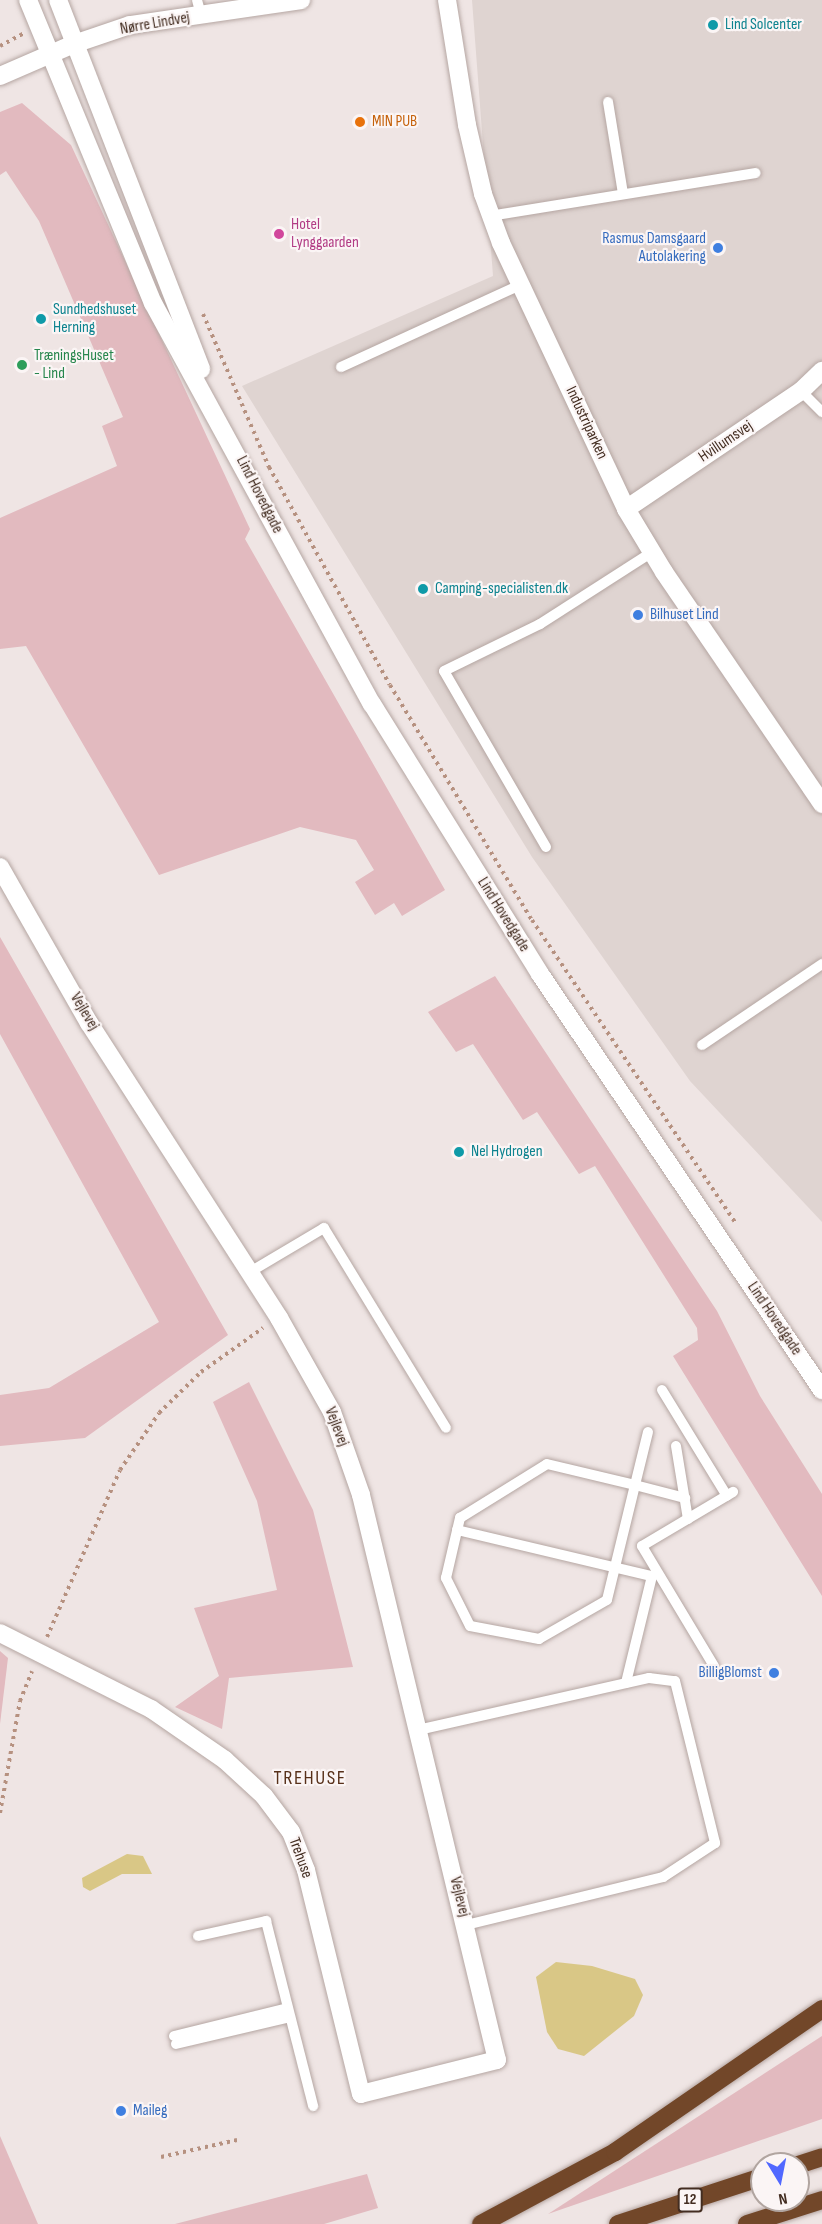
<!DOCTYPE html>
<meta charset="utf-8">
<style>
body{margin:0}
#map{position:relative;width:822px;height:2224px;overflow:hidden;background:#efe5e4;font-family:"Sofia Sans Condensed",sans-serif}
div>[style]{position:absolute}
.built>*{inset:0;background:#dfd4d1}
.green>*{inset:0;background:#e2babf}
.water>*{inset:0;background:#d9c786}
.path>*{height:4px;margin-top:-2px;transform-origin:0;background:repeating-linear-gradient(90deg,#b69180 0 3px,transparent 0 7.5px)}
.roads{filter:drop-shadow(0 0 2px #b5a6a2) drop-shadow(0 0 2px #b5a6a2)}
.lane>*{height:10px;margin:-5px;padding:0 5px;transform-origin:5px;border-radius:5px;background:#fff}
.street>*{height:18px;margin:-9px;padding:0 9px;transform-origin:9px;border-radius:9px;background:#fff}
.secondary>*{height:18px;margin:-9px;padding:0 9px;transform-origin:9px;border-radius:9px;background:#fff}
.highway>*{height:18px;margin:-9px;padding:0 9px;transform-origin:9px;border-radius:9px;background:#724729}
.dots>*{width:16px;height:16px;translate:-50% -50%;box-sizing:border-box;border:3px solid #fbf5f5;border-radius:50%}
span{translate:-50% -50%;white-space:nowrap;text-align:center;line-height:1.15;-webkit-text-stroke:4.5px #fbf5f5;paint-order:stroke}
.shield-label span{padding:2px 4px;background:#fbf5f5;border:2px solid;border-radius:4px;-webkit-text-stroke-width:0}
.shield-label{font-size:15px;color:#432d21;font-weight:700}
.street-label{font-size:16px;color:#432d21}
.culture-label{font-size:16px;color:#0d838f}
.left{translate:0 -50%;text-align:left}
.food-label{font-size:16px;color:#c56008}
.hotel-label{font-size:16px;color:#b23c85}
.shop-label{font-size:16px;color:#366cbe}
.right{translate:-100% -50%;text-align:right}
.leisure-label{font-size:16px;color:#27864d}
.quarter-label{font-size:20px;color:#58311a;letter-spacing:1.5px}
.north{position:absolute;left:750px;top:2152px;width:60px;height:60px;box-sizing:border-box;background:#fbf5f5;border:2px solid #b1a5a0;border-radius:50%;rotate:170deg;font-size:16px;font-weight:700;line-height:24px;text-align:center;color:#432d21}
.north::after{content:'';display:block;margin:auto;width:21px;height:27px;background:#5168ff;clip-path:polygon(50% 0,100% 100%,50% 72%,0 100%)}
</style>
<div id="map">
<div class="built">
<i style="clip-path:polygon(472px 0,822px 0,822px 1222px,690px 1081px,532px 857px,242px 386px,493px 276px)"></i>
</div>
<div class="green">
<i style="clip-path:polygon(22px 103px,71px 145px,250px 529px,245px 539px,445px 890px,402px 916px,394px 903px,375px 915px,355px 882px,374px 870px,356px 840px,300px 827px,159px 875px,26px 646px,0 649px,0 518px,117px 466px,102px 426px,123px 417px,39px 221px,6px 171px,0 175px,0 112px)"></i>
<i style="clip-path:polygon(0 937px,228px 1335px,85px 1438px,0 1446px,0 1395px,49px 1388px,159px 1322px,0 1034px)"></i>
<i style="clip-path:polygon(495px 976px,717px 1311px,760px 1396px,822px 1494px,822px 1596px,673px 1356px,698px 1340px,697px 1328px,595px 1166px,579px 1174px,537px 1112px,523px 1120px,473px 1044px,456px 1052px,428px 1012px)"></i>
<i style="clip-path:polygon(249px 1382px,313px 1510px,353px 1667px,229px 1678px,222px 1729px,175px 1707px,219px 1676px,194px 1608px,277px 1590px,257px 1501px,213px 1402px)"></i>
<i style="clip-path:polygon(0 1651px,8px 1658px,0 1724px)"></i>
<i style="clip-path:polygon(822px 2036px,822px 2119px,548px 2214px)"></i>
<i style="clip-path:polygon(0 2136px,38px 2224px,0 2224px)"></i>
<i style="clip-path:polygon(367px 2174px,378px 2208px,324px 2224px,175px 2224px)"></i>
</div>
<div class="water">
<i style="clip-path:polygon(127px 1854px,143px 1856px,152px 1874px,122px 1874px,90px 1891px,83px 1887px,82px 1878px)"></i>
<i style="clip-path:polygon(556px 1962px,592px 1966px,635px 1979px,643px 1995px,634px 2016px,584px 2056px,558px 2049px,547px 2032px,536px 1977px)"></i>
</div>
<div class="path">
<i style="left:0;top:46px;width:26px;rotate:-28deg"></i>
<i style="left:203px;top:314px;width:167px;rotate:66.7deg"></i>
<i style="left:269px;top:467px;width:249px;rotate:61deg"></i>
<i style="left:390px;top:685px;width:275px;rotate:58.9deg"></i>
<i style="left:532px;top:920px;width:367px;rotate:56.1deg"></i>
<i style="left:47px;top:1637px;width:182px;rotate:-66.4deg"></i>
<i style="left:120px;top:1470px;width:69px;rotate:-55.6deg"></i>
<i style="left:159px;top:1413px;width:59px;rotate:-44.3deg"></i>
<i style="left:201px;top:1372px;width:76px;rotate:-35.4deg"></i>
<i style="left:0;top:1813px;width:114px;rotate:-79.9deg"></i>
<i style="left:20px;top:1701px;width:32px;rotate:-68deg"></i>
<i style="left:161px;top:2157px;width:78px;rotate:-12.6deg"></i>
</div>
<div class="roads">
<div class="lane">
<i style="left:197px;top:0;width:16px;rotate:75deg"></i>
<i style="left:608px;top:102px;width:93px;rotate:80.7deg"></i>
<i style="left:490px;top:216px;width:269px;rotate:-9.2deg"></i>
<i style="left:341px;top:367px;width:197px;rotate:-24.6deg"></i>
<i style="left:801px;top:391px;width:30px;rotate:45deg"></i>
<i style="left:546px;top:847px;width:203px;rotate:-120.1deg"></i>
<i style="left:444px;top:671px;width:107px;rotate:-26.1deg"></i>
<i style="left:540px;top:624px;width:133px;rotate:-32.7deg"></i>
<i style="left:702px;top:1045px;width:145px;rotate:-34deg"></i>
<i style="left:250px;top:1272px;width:86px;rotate:-30.7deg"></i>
<i style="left:324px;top:1228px;width:234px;rotate:58.6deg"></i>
<i style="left:662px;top:1390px;width:124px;rotate:58.5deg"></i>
<i style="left:648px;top:1432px;width:55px;rotate:103.8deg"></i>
<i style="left:635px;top:1485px;width:118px;rotate:103.7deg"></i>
<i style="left:607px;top:1600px;width:78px;rotate:150.2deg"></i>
<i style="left:539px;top:1639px;width:70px;rotate:-169.3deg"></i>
<i style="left:470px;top:1626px;width:54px;rotate:-116.6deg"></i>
<i style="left:446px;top:1578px;width:62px;rotate:-76.9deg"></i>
<i style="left:460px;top:1518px;width:102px;rotate:-31.8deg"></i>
<i style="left:547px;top:1464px;width:90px;rotate:13.4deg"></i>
<i style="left:635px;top:1485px;width:52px;rotate:14.6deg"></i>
<i style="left:676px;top:1446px;width:74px;rotate:80.7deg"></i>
<i style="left:457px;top:1530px;width:200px;rotate:13.3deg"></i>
<i style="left:652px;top:1576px;width:110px;rotate:103.7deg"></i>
<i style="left:714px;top:1666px;width:140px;rotate:-121deg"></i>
<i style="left:642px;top:1546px;width:106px;rotate:-30.7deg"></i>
<i style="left:418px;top:1730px;width:237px;rotate:-12.7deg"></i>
<i style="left:649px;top:1678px;width:26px;rotate:7deg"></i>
<i style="left:675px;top:1681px;width:167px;rotate:76.1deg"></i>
<i style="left:715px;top:1843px;width:62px;rotate:146.8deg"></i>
<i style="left:663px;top:1877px;width:203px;rotate:166.3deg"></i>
<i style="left:198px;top:1936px;width:70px;rotate:-12.4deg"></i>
<i style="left:266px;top:1921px;width:191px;rotate:75.7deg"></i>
<i style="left:174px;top:2036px;width:117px;rotate:-13.8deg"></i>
<i style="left:176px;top:2044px;width:117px;rotate:-13.3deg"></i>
</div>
<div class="street">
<i style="left:447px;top:0;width:127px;rotate:80.9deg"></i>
<i style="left:467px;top:125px;width:71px;rotate:76.9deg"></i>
<i style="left:483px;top:194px;width:52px;rotate:69.8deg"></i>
<i style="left:501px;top:243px;width:294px;rotate:64.8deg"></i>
<i style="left:626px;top:509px;width:74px;rotate:58.9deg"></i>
<i style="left:664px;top:572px;width:281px;rotate:55.7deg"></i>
<i style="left:626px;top:509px;width:211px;rotate:-34deg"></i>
<i style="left:801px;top:391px;width:29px;rotate:-44deg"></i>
<i style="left:0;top:867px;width:180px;rotate:60.3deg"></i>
<i style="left:89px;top:1023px;width:351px;rotate:57.2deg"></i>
<i style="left:279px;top:1318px;width:108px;rotate:60.6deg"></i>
<i style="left:332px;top:1412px;width:88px;rotate:70.7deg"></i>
<i style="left:361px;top:1495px;width:581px;rotate:76.47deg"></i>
<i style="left:497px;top:2060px;width:140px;rotate:166deg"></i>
<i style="left:361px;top:2094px;width:231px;rotate:-103.8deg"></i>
<i style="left:306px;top:1870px;width:41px;rotate:-111.5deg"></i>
<i style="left:291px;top:1832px;width:45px;rotate:-126.9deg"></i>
<i style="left:264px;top:1796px;width:53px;rotate:-137.3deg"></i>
<i style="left:225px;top:1760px;width:90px;rotate:-145.4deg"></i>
<i style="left:151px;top:1709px;width:169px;rotate:-153.3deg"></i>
</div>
<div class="secondary">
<i style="left:28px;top:0;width:328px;rotate:67.6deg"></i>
<i style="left:153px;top:303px;width:457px;rotate:61.4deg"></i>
<i style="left:372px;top:704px;width:318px;rotate:58.1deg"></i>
<i style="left:540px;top:974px;width:503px;rotate:55.87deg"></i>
<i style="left:58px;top:0;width:396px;rotate:68.8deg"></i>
<i style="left:0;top:76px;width:81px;rotate:-23.4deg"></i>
<i style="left:74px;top:44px;width:59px;rotate:-18.7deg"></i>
<i style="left:130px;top:25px;width:173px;rotate:-8.3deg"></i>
</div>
<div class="highway">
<i style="left:798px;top:2165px;width:25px;rotate:-18deg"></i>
<i style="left:481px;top:2224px;width:152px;rotate:-28.2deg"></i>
<i style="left:615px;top:2152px;width:252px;rotate:-34.6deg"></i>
<i style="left:618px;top:2224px;width:151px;rotate:-18.1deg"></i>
<i style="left:747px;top:2224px;width:79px;rotate:-17.7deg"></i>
</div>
</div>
<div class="dots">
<i style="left:713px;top:25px;background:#0f9aa8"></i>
<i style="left:360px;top:122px;background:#e8710a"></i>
<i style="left:279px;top:234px;background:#d1479c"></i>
<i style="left:718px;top:248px;background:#3f7fe0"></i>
<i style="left:41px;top:319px;background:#0f9aa8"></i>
<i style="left:22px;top:365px;background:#2e9e5b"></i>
<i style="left:423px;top:589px;background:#0f9aa8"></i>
<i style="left:638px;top:615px;background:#3f7fe0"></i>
<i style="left:459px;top:1152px;background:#0f9aa8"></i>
<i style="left:774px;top:1673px;background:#3f7fe0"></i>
<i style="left:121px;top:2111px;background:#3f7fe0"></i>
</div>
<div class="shield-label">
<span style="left:690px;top:2200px">12</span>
</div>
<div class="street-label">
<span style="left:155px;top:24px;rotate:-10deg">Nørre Lindvej</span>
<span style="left:586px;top:423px;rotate:65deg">Industriparken</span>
<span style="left:726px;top:442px;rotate:-34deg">Hvillumsvej</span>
<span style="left:259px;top:495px;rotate:63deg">Lind Hovedgade</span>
<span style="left:503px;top:915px;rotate:58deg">Lind Hovedgade</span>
<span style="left:84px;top:1012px;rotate:59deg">Vejlevej</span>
<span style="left:774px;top:1319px;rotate:56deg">Lind Hovedgade</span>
<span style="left:336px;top:1427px;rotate:69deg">Vejlevej</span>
<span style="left:300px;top:1858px;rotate:70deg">Trehuse</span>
<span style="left:459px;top:1897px;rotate:76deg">Vejlevej</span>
</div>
<div class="culture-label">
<span class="left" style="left:725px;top:25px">Lind Solcenter</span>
<span class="left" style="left:53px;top:319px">Sundhedshuset<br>Herning</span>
<span class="left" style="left:435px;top:589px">Camping-specialisten.dk</span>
<span class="left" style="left:471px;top:1152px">Nel Hydrogen</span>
</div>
<div class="food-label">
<span class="left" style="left:372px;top:122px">MIN PUB</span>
</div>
<div class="hotel-label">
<span class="left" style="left:291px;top:234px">Hotel<br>Lynggaarden</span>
</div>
<div class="shop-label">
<span class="right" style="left:706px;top:248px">Rasmus Damsgaard<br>Autolakering</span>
<span class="left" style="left:650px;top:615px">Bilhuset Lind</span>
<span class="right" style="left:762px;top:1673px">BilligBlomst</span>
<span class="left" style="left:133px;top:2111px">Maileg</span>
</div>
<div class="leisure-label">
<span class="left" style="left:34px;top:365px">TræningsHuset<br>- Lind</span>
</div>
<div class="quarter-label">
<span style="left:310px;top:1778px">TREHUSE</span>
</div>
<div class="north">N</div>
</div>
